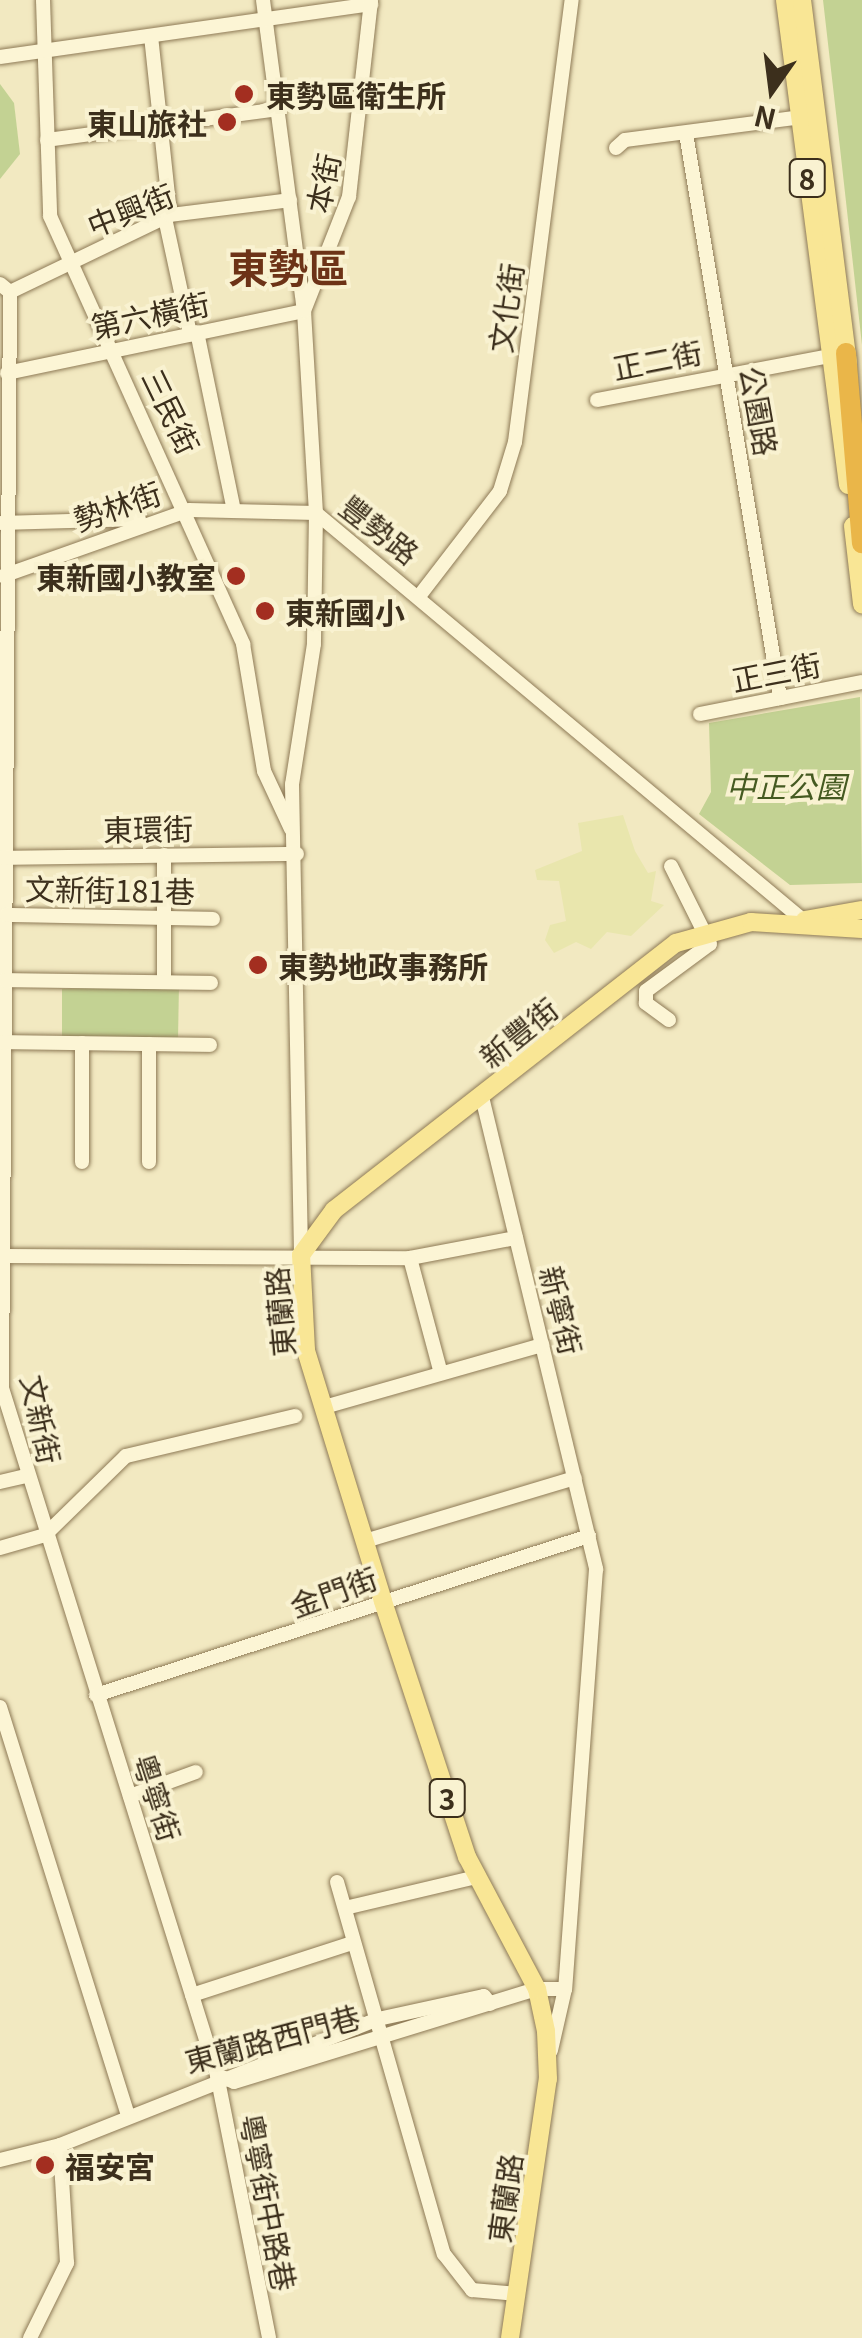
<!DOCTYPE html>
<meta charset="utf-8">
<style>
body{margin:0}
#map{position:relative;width:862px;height:2338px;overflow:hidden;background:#f2e9c1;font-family:Georgia,"Noto Sans TC",serif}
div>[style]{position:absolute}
.farmland>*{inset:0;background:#e9e6ad}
.green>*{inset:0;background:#c3d293}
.roads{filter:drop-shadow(0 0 2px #8e7a56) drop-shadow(0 0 2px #8e7a56)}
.minor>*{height:14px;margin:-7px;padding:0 7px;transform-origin:7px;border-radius:7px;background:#fcf5d5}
.major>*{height:18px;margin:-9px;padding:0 9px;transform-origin:9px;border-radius:9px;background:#f9e695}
.highway>*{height:20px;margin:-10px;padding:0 10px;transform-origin:10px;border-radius:10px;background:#eab649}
.dots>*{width:28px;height:28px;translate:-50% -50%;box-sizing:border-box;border:5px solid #f9f2d1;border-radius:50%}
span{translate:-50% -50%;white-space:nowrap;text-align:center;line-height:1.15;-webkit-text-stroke:8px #f9f2d1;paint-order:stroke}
.shield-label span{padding:2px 8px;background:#f9f2d1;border:2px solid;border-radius:8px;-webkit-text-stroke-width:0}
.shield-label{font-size:28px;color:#3c2f1c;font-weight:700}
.poi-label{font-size:30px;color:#3c2f1c;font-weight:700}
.left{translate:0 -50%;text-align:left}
.right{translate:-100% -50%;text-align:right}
.street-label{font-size:30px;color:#3c2f1c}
.park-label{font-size:30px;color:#455a21;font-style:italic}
.district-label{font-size:40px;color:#6d3317;font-weight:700}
.north{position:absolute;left:722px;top:40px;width:100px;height:100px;-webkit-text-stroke:8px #f9f2d1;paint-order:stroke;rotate:194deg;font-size:28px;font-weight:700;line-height:40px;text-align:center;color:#3c2f1c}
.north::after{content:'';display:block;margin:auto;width:35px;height:45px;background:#3c2f1c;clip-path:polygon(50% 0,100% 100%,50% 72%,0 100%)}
</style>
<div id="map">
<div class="farmland">
<i style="clip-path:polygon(623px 815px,635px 851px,648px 873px,656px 871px,651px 901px,664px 905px,631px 936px,607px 932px,591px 949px,576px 942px,554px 953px,545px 940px,550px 925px,566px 921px,559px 881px,537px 880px,535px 870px,582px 851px,578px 823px)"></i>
</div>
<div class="green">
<i style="clip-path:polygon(823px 0,862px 0,862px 345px,840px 148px)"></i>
<i style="clip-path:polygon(0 84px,14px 103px,20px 154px,0 179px)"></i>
<i style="clip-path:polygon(860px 697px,862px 883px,790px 885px,699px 814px,711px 792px,709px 723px)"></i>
<i style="clip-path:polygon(179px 984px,178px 1039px,62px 1039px,62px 989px)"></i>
</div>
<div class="roads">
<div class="minor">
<i style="left:43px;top:0;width:216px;rotate:88.1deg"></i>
<i style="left:50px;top:216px;width:470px;rotate:65.7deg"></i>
<i style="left:243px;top:644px;width:129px;rotate:80.6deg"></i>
<i style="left:264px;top:771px;width:64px;rotate:65deg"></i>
<i style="left:263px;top:0;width:314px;rotate:82.5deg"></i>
<i style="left:304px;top:311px;width:202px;rotate:86.6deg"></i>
<i style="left:316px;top:513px;width:131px;rotate:90.9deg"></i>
<i style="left:314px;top:644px;width:142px;rotate:98.9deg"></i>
<i style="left:292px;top:784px;width:471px;rotate:88.9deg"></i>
<i style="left:151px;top:36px;width:180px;rotate:83.9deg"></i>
<i style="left:0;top:57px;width:375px;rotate:-8.1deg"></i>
<i style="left:686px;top:133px;width:573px;rotate:80.55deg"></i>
<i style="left:47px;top:140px;width:234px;rotate:-7.6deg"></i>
<i style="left:616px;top:148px;width:12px;rotate:-42deg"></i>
<i style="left:625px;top:140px;width:188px;rotate:-7.4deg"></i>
<i style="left:165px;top:218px;width:119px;rotate:77.8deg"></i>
<i style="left:0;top:284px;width:13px;rotate:39deg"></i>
<i style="left:10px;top:292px;width:178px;rotate:-25.7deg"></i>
<i style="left:170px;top:215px;width:121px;rotate:-7.1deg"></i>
<i style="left:10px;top:292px;width:1096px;rotate:90.42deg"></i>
<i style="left:2px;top:1388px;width:720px;rotate:72.62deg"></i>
<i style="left:217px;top:2075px;width:268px;rotate:78.8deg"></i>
<i style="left:197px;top:332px;width:182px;rotate:78.3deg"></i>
<i style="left:7px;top:373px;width:303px;rotate:-11.8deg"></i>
<i style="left:304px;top:311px;width:123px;rotate:-68.5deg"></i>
<i style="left:349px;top:197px;width:198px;rotate:-83.6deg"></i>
<i style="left:597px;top:400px;width:248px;rotate:-10.7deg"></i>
<i style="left:316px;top:513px;width:636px;rotate:39.9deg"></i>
<i style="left:1px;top:523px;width:138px;rotate:-1.7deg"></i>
<i style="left:3px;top:576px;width:197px;rotate:-19.5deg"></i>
<i style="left:189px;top:510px;width:127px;rotate:1.4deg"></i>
<i style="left:420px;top:595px;width:131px;rotate:-52.4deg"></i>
<i style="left:500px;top:491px;width:51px;rotate:-73deg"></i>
<i style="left:515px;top:442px;width:446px;rotate:-82.7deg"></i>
<i style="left:700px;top:714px;width:165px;rotate:-11.2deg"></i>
<i style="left:2px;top:858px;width:295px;rotate:-0.8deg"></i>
<i style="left:6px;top:915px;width:207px;rotate:1.1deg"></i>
<i style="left:164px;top:979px;width:124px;rotate:-90deg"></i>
<i style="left:5px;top:980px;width:206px;rotate:0.8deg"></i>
<i style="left:669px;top:1020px;width:29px;rotate:-144deg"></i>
<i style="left:646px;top:1003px;width:12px;rotate:-90deg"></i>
<i style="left:646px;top:991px;width:79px;rotate:-36.3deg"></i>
<i style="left:710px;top:944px;width:87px;rotate:-116.6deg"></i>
<i style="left:3px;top:1042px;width:207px;rotate:0.8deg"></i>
<i style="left:82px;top:1043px;width:119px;rotate:90deg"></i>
<i style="left:482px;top:1097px;width:486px;rotate:76.4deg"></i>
<i style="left:596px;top:1569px;width:421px;rotate:94.2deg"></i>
<i style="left:565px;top:1989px;width:63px;rotate:102.9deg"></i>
<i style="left:149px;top:1162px;width:118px;rotate:-90deg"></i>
<i style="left:4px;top:1256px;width:406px;rotate:0.3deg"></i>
<i style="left:410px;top:1258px;width:108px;rotate:-10.7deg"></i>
<i style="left:410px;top:1258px;width:116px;rotate:75deg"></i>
<i style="left:324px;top:1407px;width:227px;rotate:-15.9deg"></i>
<i style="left:0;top:1482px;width:27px;rotate:-13deg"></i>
<i style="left:365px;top:1541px;width:219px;rotate:-16.7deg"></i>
<i style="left:0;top:1548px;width:47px;rotate:-16.1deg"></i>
<i style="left:45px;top:1535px;width:113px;rotate:-44.3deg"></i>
<i style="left:126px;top:1456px;width:174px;rotate:-13.3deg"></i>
<i style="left:96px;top:1695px;width:518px;rotate:-17.88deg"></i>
<i style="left:0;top:1707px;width:429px;rotate:72.6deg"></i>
<i style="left:130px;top:1796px;width:70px;rotate:-20deg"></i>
<i style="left:337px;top:1882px;width:387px;rotate:74deg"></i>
<i style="left:444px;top:2254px;width:46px;rotate:52.1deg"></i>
<i style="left:472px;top:2290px;width:46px;rotate:5deg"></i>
<i style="left:345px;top:1908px;width:135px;rotate:-13.3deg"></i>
<i style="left:192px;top:1995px;width:168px;rotate:-18deg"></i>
<i style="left:217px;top:2075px;width:18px;rotate:22deg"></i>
<i style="left:234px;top:2082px;width:317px;rotate:-17.1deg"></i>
<i style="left:537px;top:1989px;width:28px"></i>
<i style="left:0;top:2160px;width:62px;rotate:-14deg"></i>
<i style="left:60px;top:2145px;width:342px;rotate:-21.6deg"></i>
<i style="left:378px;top:2019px;width:108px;rotate:-12.2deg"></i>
<i style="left:484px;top:1996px;width:10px;rotate:53deg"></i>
<i style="left:30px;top:2338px;width:84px;rotate:-63.7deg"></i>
<i style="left:67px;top:2263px;width:118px;rotate:-93.4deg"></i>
</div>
<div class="major">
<i style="left:785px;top:0;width:489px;rotate:82.6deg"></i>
<i style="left:802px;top:0;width:366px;rotate:82.8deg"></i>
<i style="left:853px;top:526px;width:79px;rotate:83.4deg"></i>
<i style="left:805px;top:920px;width:58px;rotate:-10deg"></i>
<i style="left:510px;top:2338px;width:262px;rotate:-81.7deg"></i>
<i style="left:548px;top:2079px;width:48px;rotate:-92.4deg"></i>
<i style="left:546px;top:2031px;width:43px;rotate:-102.1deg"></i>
<i style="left:537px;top:1989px;width:149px;rotate:-117.9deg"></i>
<i style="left:467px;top:1857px;width:269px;rotate:-108.2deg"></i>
<i style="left:383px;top:1601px;width:263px;rotate:-107.1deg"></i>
<i style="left:306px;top:1350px;width:95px;rotate:-93deg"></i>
<i style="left:301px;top:1255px;width:56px;rotate:-53.7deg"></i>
<i style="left:334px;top:1210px;width:434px;rotate:-38deg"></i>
<i style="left:676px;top:943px;width:78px;rotate:-15.6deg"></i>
<i style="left:751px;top:922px;width:111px;rotate:3.6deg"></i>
</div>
<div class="highway">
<i style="left:846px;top:353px;width:191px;rotate:85.2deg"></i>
</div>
</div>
<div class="dots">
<i style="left:244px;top:94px;background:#a32e20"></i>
<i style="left:227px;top:122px;background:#a32e20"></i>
<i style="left:236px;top:576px;background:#a32e20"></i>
<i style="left:265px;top:611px;background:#a32e20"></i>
<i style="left:258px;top:965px;background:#a32e20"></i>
<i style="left:45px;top:2165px;background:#a32e20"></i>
</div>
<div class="shield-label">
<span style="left:807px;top:178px">8</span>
<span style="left:447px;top:1798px">3</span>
</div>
<div class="poi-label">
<span class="left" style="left:266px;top:94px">東勢區衛生所</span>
<span class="right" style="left:207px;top:122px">東山旅社</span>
<span class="right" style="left:216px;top:576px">東新國小教室</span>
<span class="left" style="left:285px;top:611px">東新國小</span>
<span class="left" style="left:278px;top:965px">東勢地政事務所</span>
<span class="left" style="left:65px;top:2165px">福安宮</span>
</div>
<div class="street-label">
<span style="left:322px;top:183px;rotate:-78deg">本街</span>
<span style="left:130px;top:209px;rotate:-22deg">中興街</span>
<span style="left:505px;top:308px;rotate:-82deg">文化街</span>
<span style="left:150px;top:314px;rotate:-12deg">第六橫街</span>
<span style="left:657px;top:359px;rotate:-11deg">正二街</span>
<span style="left:172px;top:411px;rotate:64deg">三民街</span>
<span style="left:760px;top:411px;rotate:80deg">公園路</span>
<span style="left:117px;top:505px;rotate:-19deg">勢林街</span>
<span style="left:380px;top:529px;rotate:38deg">豐勢路</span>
<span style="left:776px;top:671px;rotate:-11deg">正三街</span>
<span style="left:148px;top:828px;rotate:-1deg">東環街</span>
<span style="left:110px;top:889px;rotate:1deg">文新街181巷</span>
<span style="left:518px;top:1032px;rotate:-39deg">新豐街</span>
<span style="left:562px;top:1310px;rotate:76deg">新寧街</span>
<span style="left:279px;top:1312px;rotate:-95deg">東蘭路</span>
<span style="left:42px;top:1419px;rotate:78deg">文新街</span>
<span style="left:333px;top:1591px;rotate:-20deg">金門街</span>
<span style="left:158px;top:1797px;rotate:72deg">粵寧街</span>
<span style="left:272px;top:2038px;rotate:-15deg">東蘭路西門巷</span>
<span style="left:504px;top:2198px;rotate:-82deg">東蘭路</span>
<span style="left:269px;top:2202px;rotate:79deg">粵寧街中路巷</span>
</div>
<div class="park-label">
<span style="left:786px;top:785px">中正公園</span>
</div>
<div class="district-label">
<span style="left:288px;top:266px">東勢區</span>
</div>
<div class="north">N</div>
</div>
